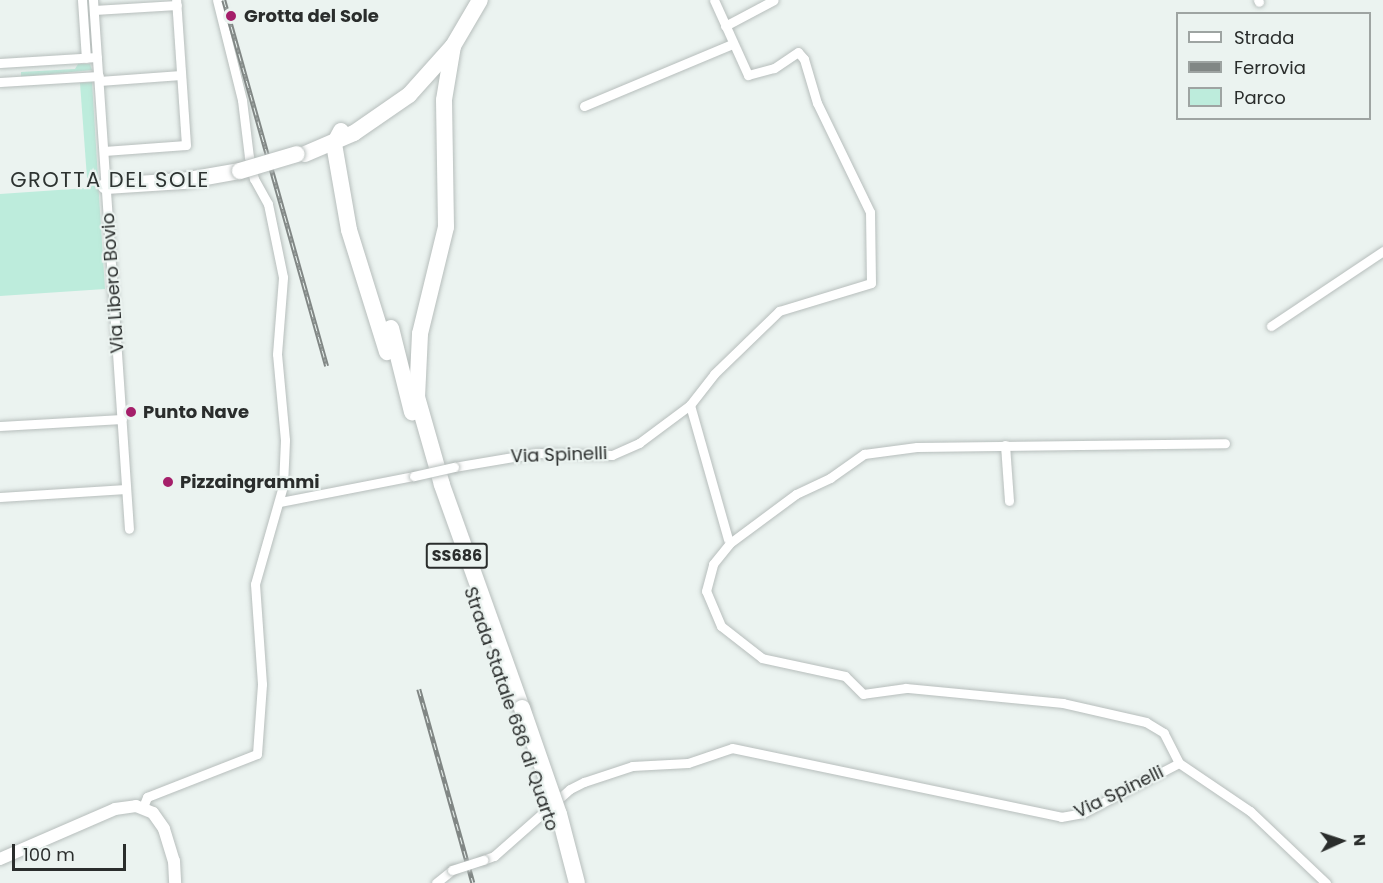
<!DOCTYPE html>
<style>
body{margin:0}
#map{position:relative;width:1383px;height:883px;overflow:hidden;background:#ebf3f0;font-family:Poppins,sans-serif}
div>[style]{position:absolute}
.green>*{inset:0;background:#bdecdc}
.roads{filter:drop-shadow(0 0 2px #b7bebc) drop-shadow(0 0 2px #b7bebc)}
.street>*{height:9px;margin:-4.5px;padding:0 4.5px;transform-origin:4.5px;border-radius:4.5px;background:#fff}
.secondary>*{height:12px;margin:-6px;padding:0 6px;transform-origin:6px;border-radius:6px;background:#fff}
.highway>*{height:16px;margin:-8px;padding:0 8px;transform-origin:8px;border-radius:8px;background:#fff}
.rail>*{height:4.5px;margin-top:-2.25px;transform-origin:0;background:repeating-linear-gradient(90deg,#ebf3f0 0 7px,#818785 0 14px);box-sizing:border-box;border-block:2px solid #818785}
.bridges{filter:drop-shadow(0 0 2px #b7bebc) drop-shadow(0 0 2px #b7bebc)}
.street-bridge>*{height:9px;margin:-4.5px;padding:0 4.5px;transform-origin:4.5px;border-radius:4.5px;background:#fff}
.highway-bridge>*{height:16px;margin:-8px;padding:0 8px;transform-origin:8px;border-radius:8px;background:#fff}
.dots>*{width:16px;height:16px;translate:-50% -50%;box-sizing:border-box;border:3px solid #ebf3f0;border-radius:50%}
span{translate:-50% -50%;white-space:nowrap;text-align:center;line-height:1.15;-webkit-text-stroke:4.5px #ebf3f0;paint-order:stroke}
.shield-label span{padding:2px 4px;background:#ebf3f0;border:2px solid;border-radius:4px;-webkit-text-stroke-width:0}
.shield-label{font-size:16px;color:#2a2d2c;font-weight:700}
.poi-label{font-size:18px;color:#2a2d2c;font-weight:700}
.left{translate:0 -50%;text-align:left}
.street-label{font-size:18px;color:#2a2d2c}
.quarter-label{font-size:21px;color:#2d3331;letter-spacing:1.5px}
.legend{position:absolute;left:1176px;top:12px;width:195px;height:108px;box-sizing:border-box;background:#ebf3f0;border:2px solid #9ea4a2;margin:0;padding:8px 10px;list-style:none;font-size:18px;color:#2a2d2c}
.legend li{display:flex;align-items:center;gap:12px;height:30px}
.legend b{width:30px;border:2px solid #9ea4a2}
.north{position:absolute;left:1311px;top:811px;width:60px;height:60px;-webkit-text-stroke:4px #ebf3f0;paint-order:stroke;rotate:87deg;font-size:16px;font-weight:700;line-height:24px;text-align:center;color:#2a2d2c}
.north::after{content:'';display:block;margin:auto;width:21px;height:27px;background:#2a2d2c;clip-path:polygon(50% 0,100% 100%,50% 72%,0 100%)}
.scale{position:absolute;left:12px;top:844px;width:114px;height:27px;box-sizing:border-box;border:3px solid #2a2d2c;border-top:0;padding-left:8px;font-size:18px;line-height:21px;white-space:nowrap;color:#2a2d2c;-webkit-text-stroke:4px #ebf3f0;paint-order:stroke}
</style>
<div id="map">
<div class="green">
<i style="clip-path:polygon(78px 64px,90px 64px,92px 70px,21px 77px,21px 72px,75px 69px)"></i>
<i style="clip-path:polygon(92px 82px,98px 178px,87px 178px,80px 83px)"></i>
<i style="clip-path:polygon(87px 180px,98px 180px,105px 289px,0 296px,0 194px,87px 188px)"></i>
</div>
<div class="roads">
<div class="street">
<i style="left:82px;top:0;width:58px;rotate:86.1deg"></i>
<i style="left:93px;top:0;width:530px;rotate:86.11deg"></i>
<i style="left:1258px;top:0;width:2px;rotate:63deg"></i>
<i style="left:94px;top:10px;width:83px;rotate:-3.4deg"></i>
<i style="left:725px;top:26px;width:55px;rotate:-28deg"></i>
<i style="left:0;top:63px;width:97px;rotate:-3.5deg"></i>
<i style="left:99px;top:81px;width:82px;rotate:-4.2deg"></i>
<i style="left:0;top:82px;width:99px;rotate:-3.5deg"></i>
<i style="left:584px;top:106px;width:160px;rotate:-22.7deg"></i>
<i style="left:104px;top:151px;width:82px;rotate:-4.2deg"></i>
<i style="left:186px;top:145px;width:145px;rotate:-93.9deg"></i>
<i style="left:1271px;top:326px;width:135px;rotate:-33.8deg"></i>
<i style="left:690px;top:405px;width:139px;rotate:74.2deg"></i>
<i style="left:0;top:426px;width:122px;rotate:-3.3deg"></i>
<i style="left:1005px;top:445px;width:56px;rotate:85.9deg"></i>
<i style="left:454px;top:467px;width:84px;rotate:-9.6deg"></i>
<i style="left:537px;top:453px;width:75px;rotate:1.5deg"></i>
<i style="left:612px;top:455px;width:30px;rotate:-24deg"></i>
<i style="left:639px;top:443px;width:64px;rotate:-36.7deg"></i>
<i style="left:690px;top:405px;width:39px;rotate:-52deg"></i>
<i style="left:714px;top:374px;width:91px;rotate:-44.1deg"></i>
<i style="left:779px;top:311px;width:96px;rotate:-16.9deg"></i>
<i style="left:871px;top:283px;width:71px;rotate:-90.8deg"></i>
<i style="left:870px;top:212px;width:121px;rotate:-115.9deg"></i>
<i style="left:817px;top:103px;width:46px;rotate:-106.5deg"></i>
<i style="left:804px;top:59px;width:9px;rotate:-131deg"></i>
<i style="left:798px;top:52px;width:29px;rotate:146deg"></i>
<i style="left:774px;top:68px;width:27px;rotate:165deg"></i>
<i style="left:748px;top:75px;width:82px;rotate:-114.4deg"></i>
<i style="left:0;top:497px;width:126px;rotate:-3.6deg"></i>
<i style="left:280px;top:502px;width:136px;rotate:-11deg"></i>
<i style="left:1179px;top:763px;width:86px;rotate:34.1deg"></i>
<i style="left:1250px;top:811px;width:105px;rotate:43.5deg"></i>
<i style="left:143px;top:807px;width:11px;rotate:-68deg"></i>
<i style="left:147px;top:797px;width:118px;rotate:-21.4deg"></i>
<i style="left:257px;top:754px;width:70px;rotate:-85.9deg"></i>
<i style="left:262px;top:684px;width:100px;rotate:-94deg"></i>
<i style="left:255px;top:584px;width:102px;rotate:-74.1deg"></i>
<i style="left:283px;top:486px;width:46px;rotate:-87.5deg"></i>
<i style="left:285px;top:440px;width:86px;rotate:-95.3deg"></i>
<i style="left:277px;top:354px;width:77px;rotate:-85.5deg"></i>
<i style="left:283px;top:277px;width:75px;rotate:-101.6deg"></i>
<i style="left:268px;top:204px;width:29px;rotate:-119deg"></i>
<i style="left:254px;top:179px;width:23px;rotate:-103deg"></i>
<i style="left:249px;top:157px;width:57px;rotate:-97deg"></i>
<i style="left:242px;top:100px;width:103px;rotate:-104deg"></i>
<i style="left:483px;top:860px;width:12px;rotate:-20deg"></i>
<i style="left:494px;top:856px;width:101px;rotate:-41.4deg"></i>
<i style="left:570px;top:789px;width:16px;rotate:-27deg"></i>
<i style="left:584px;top:782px;width:51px;rotate:-18.4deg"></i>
<i style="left:632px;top:766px;width:56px;rotate:-3.1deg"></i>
<i style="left:688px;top:763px;width:46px;rotate:-18.8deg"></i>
<i style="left:732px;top:748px;width:336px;rotate:11.8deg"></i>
<i style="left:1061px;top:817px;width:22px;rotate:-10deg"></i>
<i style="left:1083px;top:813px;width:108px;rotate:-27.5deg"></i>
<i style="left:1179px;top:763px;width:34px;rotate:-117deg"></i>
<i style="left:1164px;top:733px;width:21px;rotate:-149deg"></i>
<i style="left:1146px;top:722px;width:85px;rotate:-167.1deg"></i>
<i style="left:1063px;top:703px;width:158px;rotate:-174.5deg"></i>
<i style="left:906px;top:688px;width:43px;rotate:172.1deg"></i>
<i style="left:863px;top:694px;width:25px;rotate:-135deg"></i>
<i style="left:845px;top:676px;width:85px;rotate:-167.8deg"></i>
<i style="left:762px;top:658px;width:52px;rotate:-142deg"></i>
<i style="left:721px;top:626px;width:38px;rotate:-113deg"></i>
<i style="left:706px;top:591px;width:28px;rotate:-75deg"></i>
<i style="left:713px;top:564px;width:27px;rotate:-51deg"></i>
<i style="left:730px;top:543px;width:82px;rotate:-36.6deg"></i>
<i style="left:796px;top:494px;width:38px;rotate:-25deg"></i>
<i style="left:830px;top:478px;width:42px;rotate:-35.2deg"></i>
<i style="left:864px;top:454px;width:53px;rotate:-7.5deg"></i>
<i style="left:917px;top:447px;width:308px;rotate:-0.7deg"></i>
<i style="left:436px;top:883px;width:21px;rotate:-39deg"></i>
</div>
<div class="secondary">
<i style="left:0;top:859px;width:125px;rotate:-23.5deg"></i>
<i style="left:115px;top:809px;width:21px;rotate:-8deg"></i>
<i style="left:136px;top:806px;width:18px;rotate:22deg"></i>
<i style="left:153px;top:813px;width:19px;rotate:55deg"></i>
<i style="left:164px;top:829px;width:34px;rotate:73deg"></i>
<i style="left:174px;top:861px;width:22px;rotate:87deg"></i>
</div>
<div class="highway">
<i style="left:453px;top:46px;width:55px;rotate:99.5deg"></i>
<i style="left:444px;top:100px;width:127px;rotate:89.1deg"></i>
<i style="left:446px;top:227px;width:110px;rotate:103.7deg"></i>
<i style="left:420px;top:334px;width:63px;rotate:92.7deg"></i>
<i style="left:417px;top:397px;width:91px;rotate:74.1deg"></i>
<i style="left:442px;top:485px;width:237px;rotate:70.3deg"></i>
<i style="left:341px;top:131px;width:15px;rotate:118deg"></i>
<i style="left:334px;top:144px;width:87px;rotate:80.1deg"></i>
<i style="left:349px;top:230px;width:128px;rotate:72.7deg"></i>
<i style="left:305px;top:154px;width:53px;rotate:-23.2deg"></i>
<i style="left:354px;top:133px;width:67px;rotate:-34.6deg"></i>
<i style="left:409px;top:95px;width:66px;rotate:-48.1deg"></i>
<i style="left:453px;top:46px;width:53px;rotate:-59.6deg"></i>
<i style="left:106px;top:186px;width:77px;rotate:-3.7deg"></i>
<i style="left:183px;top:181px;width:58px;rotate:-10deg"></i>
<i style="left:391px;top:328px;width:87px;rotate:76deg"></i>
</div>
</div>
<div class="rail">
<i style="left:224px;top:0;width:380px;rotate:74.3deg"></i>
<i style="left:419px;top:689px;width:201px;rotate:74.4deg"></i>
</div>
<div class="bridges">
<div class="street-bridge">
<i style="left:414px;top:476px;width:41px;rotate:-12.7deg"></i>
<i style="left:452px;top:870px;width:33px;rotate:-18deg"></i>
</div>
<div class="highway-bridge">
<i style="left:240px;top:171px;width:59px;rotate:-16.6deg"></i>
<i style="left:522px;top:708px;width:112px;rotate:70.8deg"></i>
<i style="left:559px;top:814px;width:71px;rotate:75.4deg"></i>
</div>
</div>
<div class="dots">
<i style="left:231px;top:16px;background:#a51f6a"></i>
<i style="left:131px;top:412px;background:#a51f6a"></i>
<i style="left:168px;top:482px;background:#a51f6a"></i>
</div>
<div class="shield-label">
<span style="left:457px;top:556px">SS686</span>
</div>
<div class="poi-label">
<span class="left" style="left:244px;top:16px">Grotta del Sole</span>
<span class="left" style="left:143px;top:412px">Punto Nave</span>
<span class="left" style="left:180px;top:482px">Pizzaingrammi</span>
</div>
<div class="street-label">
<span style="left:113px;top:283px;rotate:-94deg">Via Libero Bovio</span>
<span style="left:559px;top:455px;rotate:-2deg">Via Spinelli</span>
<span style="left:511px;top:709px;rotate:71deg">Strada Statale 686 di Quarto</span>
<span style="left:1119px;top:792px;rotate:-26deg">Via Spinelli</span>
</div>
<div class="quarter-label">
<span style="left:110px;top:180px">GROTTA DEL SOLE</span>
</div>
<ul class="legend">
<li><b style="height:8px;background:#fff"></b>Strada</li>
<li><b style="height:8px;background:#818785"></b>Ferrovia</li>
<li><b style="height:16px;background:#bdecdc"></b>Parco</li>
</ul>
<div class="north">N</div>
<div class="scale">100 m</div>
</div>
